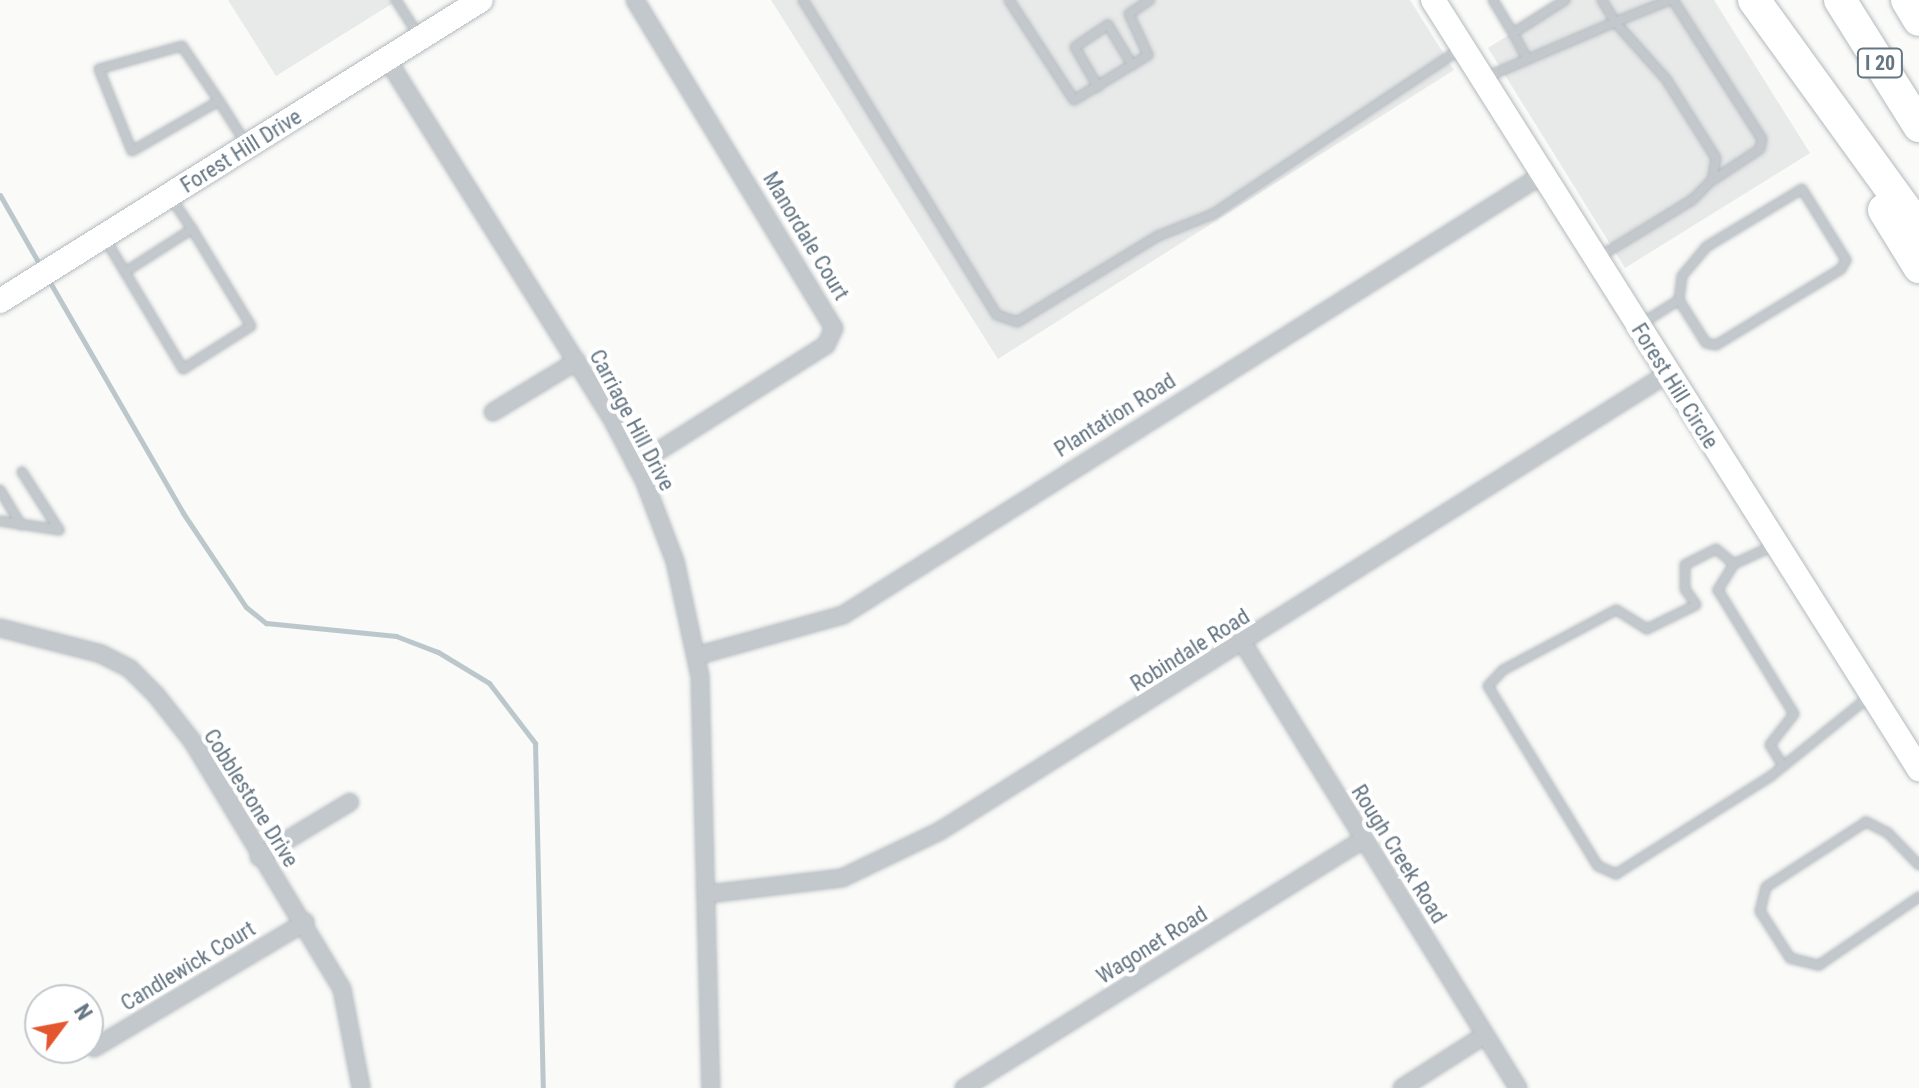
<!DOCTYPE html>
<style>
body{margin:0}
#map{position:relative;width:1919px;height:1088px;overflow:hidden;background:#fafaf8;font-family:"Roboto Condensed",sans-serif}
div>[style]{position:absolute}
.built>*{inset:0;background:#e8e9e9}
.stream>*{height:5px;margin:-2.5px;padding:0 2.5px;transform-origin:2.5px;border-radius:2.5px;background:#bbc7cb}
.roads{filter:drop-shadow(0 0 2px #b3babf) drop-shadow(0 0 2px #b3babf)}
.lane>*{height:8px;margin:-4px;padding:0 4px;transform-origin:4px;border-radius:4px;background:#c3c8cc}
.street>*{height:16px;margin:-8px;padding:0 8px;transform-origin:8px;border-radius:8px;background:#c3c8cc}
.secondary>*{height:24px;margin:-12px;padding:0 12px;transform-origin:12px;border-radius:12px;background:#fff}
.highway>*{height:32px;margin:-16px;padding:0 16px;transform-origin:16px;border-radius:16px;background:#fff}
span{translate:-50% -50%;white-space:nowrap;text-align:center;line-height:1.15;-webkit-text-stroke:8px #fff;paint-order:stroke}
.shield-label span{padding:2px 6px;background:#fff;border:2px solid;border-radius:6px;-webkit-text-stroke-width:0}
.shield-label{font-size:20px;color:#657683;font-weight:700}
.street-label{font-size:22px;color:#657683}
.north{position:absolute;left:24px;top:984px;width:80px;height:80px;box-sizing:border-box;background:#fff;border:2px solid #c1c8cd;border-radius:50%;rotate:58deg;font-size:22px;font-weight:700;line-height:32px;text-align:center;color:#657683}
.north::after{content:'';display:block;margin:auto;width:28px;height:36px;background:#e4572e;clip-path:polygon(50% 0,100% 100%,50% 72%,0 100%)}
</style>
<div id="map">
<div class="built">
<i style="clip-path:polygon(228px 0,398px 0,276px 76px)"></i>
<i style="clip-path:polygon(771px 0,1410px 0,1454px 70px,998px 359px)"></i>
<i style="clip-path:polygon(1565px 0,1714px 0,1810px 153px,1625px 268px,1488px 48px)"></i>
</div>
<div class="stream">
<i style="left:0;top:195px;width:83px;rotate:60.3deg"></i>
<i style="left:48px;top:279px;width:270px;rotate:60deg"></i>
<i style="left:183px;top:513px;width:113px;rotate:56.2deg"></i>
<i style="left:246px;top:607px;width:26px;rotate:39deg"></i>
<i style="left:266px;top:623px;width:131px;rotate:5.7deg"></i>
<i style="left:396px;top:636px;width:45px;rotate:20.9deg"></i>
<i style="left:438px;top:652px;width:60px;rotate:31.3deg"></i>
<i style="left:489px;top:683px;width:76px;rotate:52.5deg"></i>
<i style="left:535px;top:743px;width:345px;rotate:88.7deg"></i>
</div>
<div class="roads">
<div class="lane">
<i style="left:396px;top:0;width:43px;rotate:57.4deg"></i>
<i style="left:803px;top:0;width:370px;rotate:58.4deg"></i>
<i style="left:997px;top:315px;width:21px;rotate:19deg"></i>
<i style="left:1017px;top:322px;width:165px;rotate:-31.4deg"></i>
<i style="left:1158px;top:236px;width:59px;rotate:-21.8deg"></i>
<i style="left:1213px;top:214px;width:299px;rotate:-33.7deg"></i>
<i style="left:1009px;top:0;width:119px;rotate:57deg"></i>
<i style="left:1074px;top:100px;width:87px;rotate:-31.3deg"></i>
<i style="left:1148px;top:55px;width:45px;rotate:-114.9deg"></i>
<i style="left:1129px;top:14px;width:25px;rotate:-34deg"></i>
<i style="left:1493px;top:0;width:39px;rotate:59deg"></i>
<i style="left:1602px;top:0;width:26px;rotate:59deg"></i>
<i style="left:1615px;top:22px;width:59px;rotate:-21.8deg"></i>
<i style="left:1673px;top:0;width:165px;rotate:57.4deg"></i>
<i style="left:1762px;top:139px;width:10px;rotate:101deg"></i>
<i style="left:1760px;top:149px;width:56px;rotate:146.6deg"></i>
<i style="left:1527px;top:59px;width:30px;rotate:-118deg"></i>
<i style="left:1513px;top:33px;width:62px;rotate:-32.4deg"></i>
<i style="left:1484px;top:78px;width:142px;rotate:-23.1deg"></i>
<i style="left:1615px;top:22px;width:76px;rotate:48.2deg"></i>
<i style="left:1666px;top:79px;width:93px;rotate:57.7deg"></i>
<i style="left:1716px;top:158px;width:22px;rotate:100deg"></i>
<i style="left:1712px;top:180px;width:28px;rotate:135deg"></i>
<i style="left:1692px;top:200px;width:109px;rotate:148.5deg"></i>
<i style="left:1098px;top:87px;width:46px;rotate:-119.9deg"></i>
<i style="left:1075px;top:47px;width:40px;rotate:-34deg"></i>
<i style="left:1108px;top:25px;width:47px;rotate:59deg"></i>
<i style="left:219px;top:101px;width:66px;rotate:-123.9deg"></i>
<i style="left:182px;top:46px;width:86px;rotate:164.5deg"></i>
<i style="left:99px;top:69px;width:88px;rotate:68.1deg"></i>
<i style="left:132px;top:151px;width:100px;rotate:-29.9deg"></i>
<i style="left:219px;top:101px;width:49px;rotate:57.6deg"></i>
<i style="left:104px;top:237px;width:41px;rotate:59deg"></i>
<i style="left:125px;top:272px;width:80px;rotate:-32.7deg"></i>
<i style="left:192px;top:229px;width:37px;rotate:-124deg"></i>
<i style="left:125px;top:272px;width:113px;rotate:59.1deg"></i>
<i style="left:183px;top:369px;width:80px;rotate:-32.3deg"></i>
<i style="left:251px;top:326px;width:114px;rotate:-121.3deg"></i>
<i style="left:1641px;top:324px;width:45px;rotate:-32.3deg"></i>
<i style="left:1679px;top:300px;width:24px;rotate:-83deg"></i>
<i style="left:1682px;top:276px;width:38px;rotate:-50deg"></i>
<i style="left:1706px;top:247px;width:112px;rotate:-31.1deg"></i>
<i style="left:1802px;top:189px;width:84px;rotate:58.2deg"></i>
<i style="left:1846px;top:260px;width:10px;rotate:119deg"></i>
<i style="left:1841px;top:269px;width:146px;rotate:148.7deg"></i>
<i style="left:1716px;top:345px;width:10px;rotate:-169deg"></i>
<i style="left:1706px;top:343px;width:51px;rotate:-122.1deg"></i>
<i style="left:0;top:490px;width:41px;rotate:59deg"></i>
<i style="left:0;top:521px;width:60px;rotate:8.7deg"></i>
<i style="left:59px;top:530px;width:69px;rotate:-122.5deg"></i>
<i style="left:1775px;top:545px;width:45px;rotate:155.1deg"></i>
<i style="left:1734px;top:564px;width:23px;rotate:-140deg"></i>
<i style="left:1716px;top:549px;width:35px;rotate:153deg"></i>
<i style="left:1685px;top:565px;width:24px;rotate:90deg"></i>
<i style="left:1685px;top:589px;width:19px;rotate:55deg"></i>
<i style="left:1696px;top:605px;width:55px;rotate:153.9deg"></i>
<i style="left:1647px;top:629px;width:36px;rotate:-148deg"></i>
<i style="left:1616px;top:610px;width:128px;rotate:152deg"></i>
<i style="left:1503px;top:670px;width:22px;rotate:133deg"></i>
<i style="left:1488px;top:686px;width:211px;rotate:58.6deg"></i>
<i style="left:1598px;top:866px;width:20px;rotate:24deg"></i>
<i style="left:1616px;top:874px;width:183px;rotate:-32.3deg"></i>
<i style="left:1771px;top:776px;width:127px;rotate:-38.9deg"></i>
<i style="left:1734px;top:564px;width:31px;rotate:122deg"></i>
<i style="left:1718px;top:590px;width:145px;rotate:58.5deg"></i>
<i style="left:1794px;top:714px;width:39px;rotate:128deg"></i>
<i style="left:1770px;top:745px;width:25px;rotate:58deg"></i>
<i style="left:1919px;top:865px;width:45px;rotate:-134.1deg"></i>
<i style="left:1888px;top:833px;width:25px;rotate:-153deg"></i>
<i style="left:1866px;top:822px;width:119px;rotate:147deg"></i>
<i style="left:1766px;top:887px;width:25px;rotate:104deg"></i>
<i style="left:1760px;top:911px;width:56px;rotate:57.4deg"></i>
<i style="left:1790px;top:958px;width:30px;rotate:14deg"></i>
<i style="left:1819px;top:965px;width:121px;rotate:-34.2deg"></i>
</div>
<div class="street">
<i style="left:635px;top:0;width:384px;rotate:58.8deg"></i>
<i style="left:834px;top:328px;width:19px;rotate:115deg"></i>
<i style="left:826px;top:345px;width:225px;rotate:147.7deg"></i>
<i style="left:387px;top:59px;width:422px;rotate:58deg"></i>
<i style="left:611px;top:417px;width:71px;rotate:62.4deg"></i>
<i style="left:644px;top:480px;width:87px;rotate:69.1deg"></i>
<i style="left:675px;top:561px;width:119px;rotate:77.8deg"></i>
<i style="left:700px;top:677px;width:411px;rotate:88.5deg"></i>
<i style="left:493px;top:412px;width:98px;rotate:-31.3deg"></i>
<i style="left:0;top:628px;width:104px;rotate:14.4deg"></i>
<i style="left:101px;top:654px;width:33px;rotate:27deg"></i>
<i style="left:130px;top:669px;width:37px;rotate:45deg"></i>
<i style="left:156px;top:695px;width:60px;rotate:51.8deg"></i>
<i style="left:193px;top:742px;width:288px;rotate:58.9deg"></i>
<i style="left:342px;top:989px;width:101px;rotate:79.1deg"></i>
<i style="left:1243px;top:643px;width:523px;rotate:58.28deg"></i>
<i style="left:696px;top:656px;width:153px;rotate:-15.6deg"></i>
<i style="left:843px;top:615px;width:826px;rotate:-32.19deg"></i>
<i style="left:259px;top:857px;width:106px;rotate:-31.1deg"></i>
<i style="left:708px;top:894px;width:135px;rotate:-6.8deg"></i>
<i style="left:842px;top:878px;width:109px;rotate:-25.6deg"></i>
<i style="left:940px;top:831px;width:859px;rotate:-32.15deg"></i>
<i style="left:94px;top:1048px;width:246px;rotate:-30.8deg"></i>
<i style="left:964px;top:1088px;width:471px;rotate:-31.9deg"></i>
<i style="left:1402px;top:1088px;width:98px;rotate:-32.6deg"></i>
</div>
<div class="secondary">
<i style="left:1433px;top:0;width:910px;rotate:57.71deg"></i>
<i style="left:0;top:301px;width:567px;rotate:-32.04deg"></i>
</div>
<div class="highway">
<i style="left:1754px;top:0;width:281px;rotate:54.1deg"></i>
<i style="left:1840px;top:0;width:149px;rotate:57.9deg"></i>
<i style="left:1907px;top:0;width:23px;rotate:59deg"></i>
<i style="left:1884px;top:210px;width:67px;rotate:58.4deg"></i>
</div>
</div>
<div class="shield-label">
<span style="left:1880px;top:63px">I 20</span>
</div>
<div class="street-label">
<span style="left:241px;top:151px;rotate:-32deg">Forest Hill Drive</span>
<span style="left:806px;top:236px;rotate:59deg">Manordale Court</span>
<span style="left:1675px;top:386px;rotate:58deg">Forest Hill Circle</span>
<span style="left:1115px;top:415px;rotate:-32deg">Plantation Road</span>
<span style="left:632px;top:420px;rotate:62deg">Carriage Hill Drive</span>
<span style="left:1190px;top:650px;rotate:-32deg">Robindale Road</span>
<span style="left:251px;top:798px;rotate:58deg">Cobblestone Drive</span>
<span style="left:1399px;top:854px;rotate:58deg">Rough Creek Road</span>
<span style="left:1152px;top:945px;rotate:-32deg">Wagonet Road</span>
<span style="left:188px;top:966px;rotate:-31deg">Candlewick Court</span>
</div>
<div class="north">N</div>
</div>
